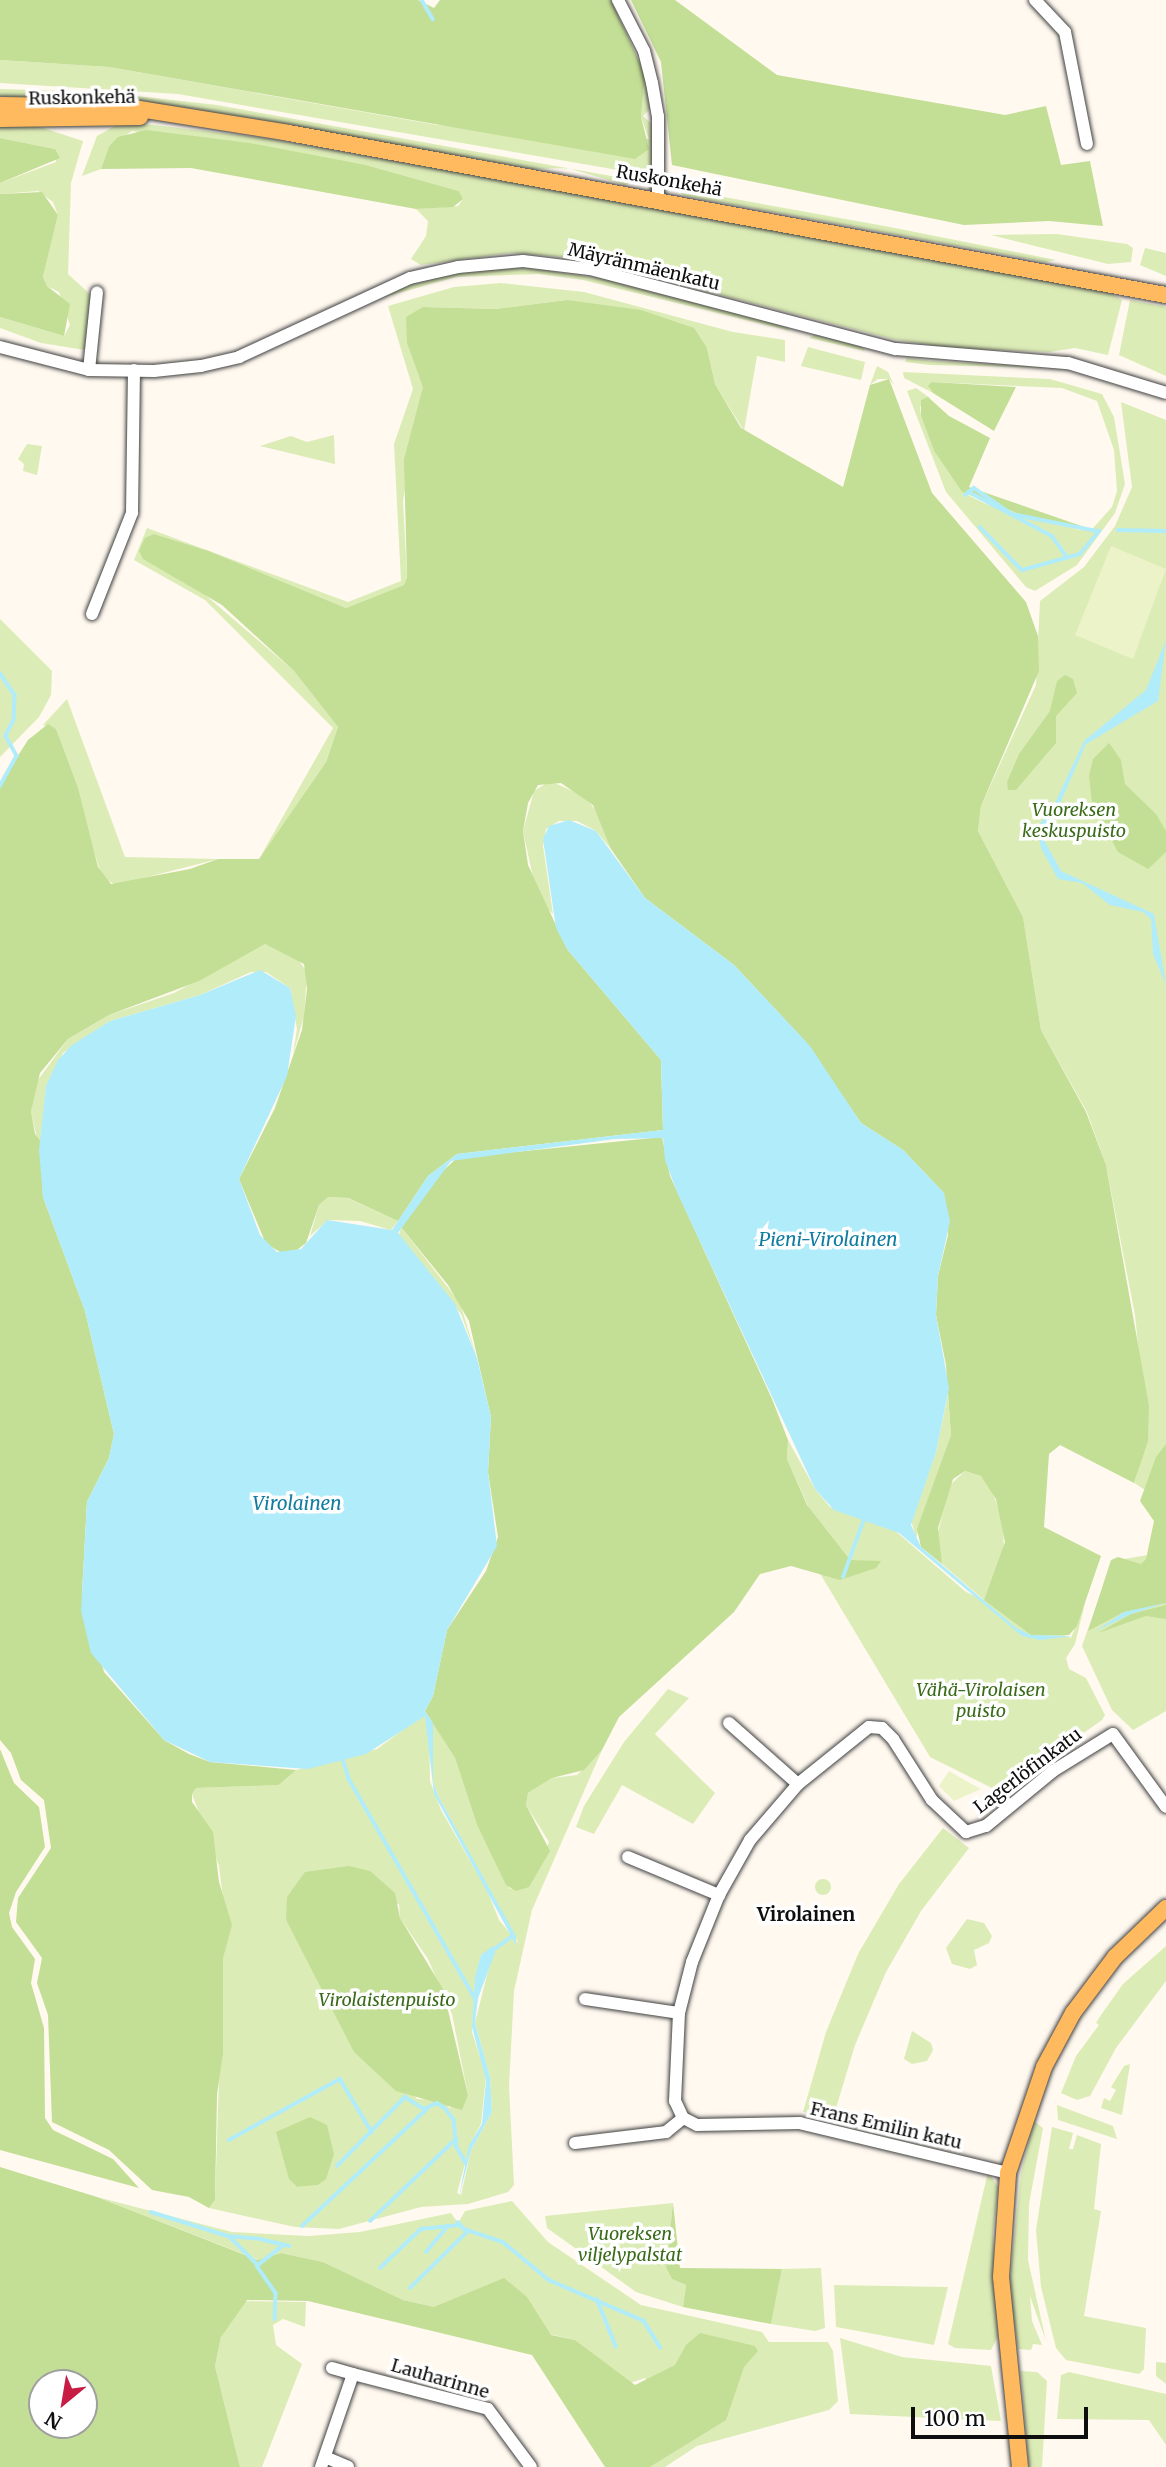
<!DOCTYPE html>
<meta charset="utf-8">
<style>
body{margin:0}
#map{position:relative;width:1166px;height:2467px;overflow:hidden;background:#fff9f0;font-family:Merriweather,serif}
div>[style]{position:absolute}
.green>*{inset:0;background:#dcecb6}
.round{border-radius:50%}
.forest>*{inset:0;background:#c3de95}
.pitch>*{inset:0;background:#ecf3c9}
.water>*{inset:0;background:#b1ecfa}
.stream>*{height:3.5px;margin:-1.75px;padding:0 1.75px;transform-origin:1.75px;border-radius:1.75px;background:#b1ecfa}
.roads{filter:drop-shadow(0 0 2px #414141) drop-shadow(0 0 2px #414141)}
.minor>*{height:12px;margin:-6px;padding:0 6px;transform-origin:6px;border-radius:6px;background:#fff}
.major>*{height:16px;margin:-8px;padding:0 8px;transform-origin:8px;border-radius:8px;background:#ffba60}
span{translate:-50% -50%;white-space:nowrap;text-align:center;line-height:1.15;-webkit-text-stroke:7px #fff;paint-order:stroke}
.street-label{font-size:18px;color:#0e0e0e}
.park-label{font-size:18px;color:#3a6b1a;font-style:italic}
.water-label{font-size:19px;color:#0f7ca0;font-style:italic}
.neighbourhood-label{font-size:19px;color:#0e0e0e;font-weight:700}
.north{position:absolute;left:28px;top:2369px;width:70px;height:70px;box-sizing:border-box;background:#fff;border:2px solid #9f9f9f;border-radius:50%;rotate:210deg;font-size:19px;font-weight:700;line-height:28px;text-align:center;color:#0e0e0e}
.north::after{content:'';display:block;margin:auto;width:24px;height:32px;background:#c71d45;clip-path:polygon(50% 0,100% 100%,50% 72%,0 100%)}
.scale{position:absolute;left:911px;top:2407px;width:177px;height:32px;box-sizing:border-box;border:4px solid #0e0e0e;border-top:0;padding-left:9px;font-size:21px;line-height:24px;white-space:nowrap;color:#0e0e0e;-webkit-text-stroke:5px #fff;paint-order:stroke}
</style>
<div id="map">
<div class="green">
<i style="clip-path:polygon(0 60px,109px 67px,437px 125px,649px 139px,641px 117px,645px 74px,651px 108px,643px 116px,653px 125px,652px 167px,641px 174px,178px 94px,0 83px)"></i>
<i style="clip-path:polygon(0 89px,100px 92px,217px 105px,639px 181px,625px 185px,568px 168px,533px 169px,177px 107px,0 96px)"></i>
<i style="clip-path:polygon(136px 123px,265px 138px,423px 166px,1107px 291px,1122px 300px,1108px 355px,1075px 348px,1049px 352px,948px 348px,893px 339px,577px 258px,510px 253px,421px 265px,411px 259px,426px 236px,428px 221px,416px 209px,458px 206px,463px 199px,459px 191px,366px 165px,132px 131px,109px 146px,101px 169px,82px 176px,97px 136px,115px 126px)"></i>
<i style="clip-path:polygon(0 125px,34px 125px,83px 141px,71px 183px,68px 274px,92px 296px,85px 350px,41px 343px,0 328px,0 317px,64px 336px,70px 325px,59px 292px,47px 286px,43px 277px,58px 215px,53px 202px,38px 191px,0 194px,0 183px,56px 162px,55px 149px,0 138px)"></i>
<i style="clip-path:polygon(674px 188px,890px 227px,1056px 260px,1045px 262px,685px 196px)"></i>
<i style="clip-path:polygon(1057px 234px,1127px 244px,1133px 248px,1131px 262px,1108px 264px,991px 235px)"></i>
<i style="clip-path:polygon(1145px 248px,1166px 253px,1166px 276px,1140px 265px)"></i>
<i style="clip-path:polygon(523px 267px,605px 279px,787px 327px,790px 331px,583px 280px,539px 274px,456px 277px,381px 298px,398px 288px,455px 272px)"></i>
<i style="clip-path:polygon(501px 283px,584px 292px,733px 332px,785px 340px,785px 362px,757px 356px,744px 431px,715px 384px,707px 348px,567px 300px,495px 309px,423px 307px,423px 387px,403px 501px,407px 577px,404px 585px,346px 608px,209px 551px,154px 534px,203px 593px,294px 671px,338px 727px,326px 762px,259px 859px,333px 728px,205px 600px,134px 560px,147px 528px,348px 602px,401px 581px,394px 444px,413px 389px,388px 306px,454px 287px)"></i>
<i style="clip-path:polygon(1130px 300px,1166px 307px,1166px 376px,1119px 355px)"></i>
<i style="clip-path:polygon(816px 334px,861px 346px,865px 351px,809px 338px)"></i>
<i style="clip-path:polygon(808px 347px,865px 362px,861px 380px,801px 366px)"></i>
<i style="clip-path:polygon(907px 358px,931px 361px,1061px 368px,930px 365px,905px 362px)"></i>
<i style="clip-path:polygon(877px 366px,888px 372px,894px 385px,889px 379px,878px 379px,870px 385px)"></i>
<i style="clip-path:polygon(903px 372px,1050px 379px,1102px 394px,1114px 417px,1125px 484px,1115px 513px,1077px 565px,1035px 591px,1026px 587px,946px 492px,907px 391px,916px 388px,930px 398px,920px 407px,921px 416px,934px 451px,962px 492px,986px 504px,1080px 530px,1093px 528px,1112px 507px,1117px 491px,1114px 450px,1097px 401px,1062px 388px,932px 382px,929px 388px,933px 393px,904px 378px)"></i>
<i style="clip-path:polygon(1121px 402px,1166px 420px,1166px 1503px,1134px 1483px,1148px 1442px,1135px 1315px,1106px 1165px,1087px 1112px,1041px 1030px,1023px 917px,978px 831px,981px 806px,1036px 685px,1040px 601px,1084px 567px,1115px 526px,1132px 487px)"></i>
<i style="clip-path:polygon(334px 435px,335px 464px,260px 446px,291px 436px,307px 442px)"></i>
<i style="clip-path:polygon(27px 444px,42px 446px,37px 475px,23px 471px,24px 464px,18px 459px)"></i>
<i style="clip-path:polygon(0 619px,52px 671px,51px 695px,39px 717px,0 757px)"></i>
<i style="clip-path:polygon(67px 699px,125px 857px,218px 859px,116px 885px,102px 877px,56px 729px,43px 725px)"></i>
<i style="clip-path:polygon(550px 781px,586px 797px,600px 817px,611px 849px,596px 831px,577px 821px,559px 821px,546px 829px,543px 846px,553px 914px,544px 906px,534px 882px,523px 831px,534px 791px)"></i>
<i style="clip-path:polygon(265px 944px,297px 958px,307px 972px,304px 1016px,293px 1055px,297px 1029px,290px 988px,266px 972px,251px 972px,200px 995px,110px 1021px,63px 1053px,46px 1087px,41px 1142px,37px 1139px,31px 1111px,35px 1084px,68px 1039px,109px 1015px,174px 993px)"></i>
<i style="clip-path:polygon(328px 1197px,347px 1198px,398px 1221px,391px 1230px,360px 1221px,328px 1220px,310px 1236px,319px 1205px)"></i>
<i style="clip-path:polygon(401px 1227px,460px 1303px,477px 1358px,461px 1314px,399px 1235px)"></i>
<i style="clip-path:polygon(948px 1394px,951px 1435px,916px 1538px,911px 1520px,936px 1452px)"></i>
<i style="clip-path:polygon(788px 1440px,815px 1489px,830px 1507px,893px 1529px,966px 1592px,1071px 1638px,1085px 1603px,1075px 1644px,1066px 1658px,1069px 1669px,1086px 1678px,1105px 1715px,1102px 1720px,1000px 1792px,930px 1757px,794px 1530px,812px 1515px,787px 1459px)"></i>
<i style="clip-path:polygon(965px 1471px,981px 1476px,991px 1486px,1003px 1524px,1004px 1551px,984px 1600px,942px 1564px,937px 1537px,949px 1486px)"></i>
<i style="clip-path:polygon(1166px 1552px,1166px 1711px,1133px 1730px,1112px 1710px,1082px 1646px,1112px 1561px)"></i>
<i style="clip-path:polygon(668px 1689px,689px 1698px,655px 1734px,715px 1793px,693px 1824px,622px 1785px,594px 1834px,576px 1827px,584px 1806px,624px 1742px)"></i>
<i style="clip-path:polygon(evenodd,423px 1715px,429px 1720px,430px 1781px,441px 1810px,487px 1890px,499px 1920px,519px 1944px,438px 1796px,433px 1781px,433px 1723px,455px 1758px,477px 1825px,510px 1889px,532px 1881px,549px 1842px,526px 1805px,528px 1793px,552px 1778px,577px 1775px,602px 1750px,532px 1910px,514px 1991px,509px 2086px,514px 2185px,508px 2192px,468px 2204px,421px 2207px,339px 2229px,295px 2227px,209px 2208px,215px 2200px,223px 1959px,228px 1939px,219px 1866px,192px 1794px,196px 1788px,279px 1785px,296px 1770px,377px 1749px,423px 1715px,399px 1904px,400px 1918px,428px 1959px,452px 2014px,468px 2095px,450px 2108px,440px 2100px,417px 2099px,317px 1978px,286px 1920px,399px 1904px,423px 1715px,494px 1947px,475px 2023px,490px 2077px,492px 2112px,471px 2150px,461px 2195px,457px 2193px,471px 2142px,481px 2124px,486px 2076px,472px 2032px,475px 1982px,481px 1955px,494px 1947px,423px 1715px,286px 2158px,326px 2178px,318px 2185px,297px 2187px,289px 2178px,286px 2158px)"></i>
<i style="clip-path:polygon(943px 1828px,969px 1848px,921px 1911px,886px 1972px,855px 2045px,833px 2118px,803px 2112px,826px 2032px,858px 1954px,899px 1884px)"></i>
<i class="round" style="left:815px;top:1879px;width:16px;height:16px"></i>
<i style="clip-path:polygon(967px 1919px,984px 1923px,992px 1936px,989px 1943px,974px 1950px,977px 1965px,970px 1969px,952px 1964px,946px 1948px)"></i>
<i style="clip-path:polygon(1166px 1946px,1166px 1981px,1116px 2048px,1090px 2096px,1077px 2100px,1061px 2093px,1076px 2056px,1099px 2025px,1096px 2023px,1101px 2015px,1123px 1984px)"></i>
<i style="clip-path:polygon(912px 2031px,931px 2043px,933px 2050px,927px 2061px,912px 2064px,904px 2059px)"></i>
<i style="clip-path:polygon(1130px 2064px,1122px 2115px,1101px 2108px,1104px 2098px,1110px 2101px,1116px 2090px,1111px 2087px,1124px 2066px)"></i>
<i style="clip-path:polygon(1057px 2105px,1113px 2126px,1117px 2139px,1058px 2120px)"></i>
<i style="clip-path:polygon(1034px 2121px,1043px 2128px,1029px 2204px,1028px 2260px,1046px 2341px,1030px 2296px,1032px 2321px,1042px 2345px,1033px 2344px,1031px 2350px,1018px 2349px,1009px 2288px,1021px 2173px)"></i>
<i style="clip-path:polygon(1052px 2127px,1073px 2133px,1069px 2149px,1073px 2149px,1077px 2135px,1101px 2144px,1094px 2209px,1101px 2211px,1084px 2316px,1146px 2328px,1144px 2369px,1139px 2374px,1066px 2360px,1056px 2348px,1041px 2287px,1036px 2230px)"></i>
<i style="clip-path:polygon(988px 2172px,998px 2187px,993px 2234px,998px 2336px,991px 2350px,955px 2348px,948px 2344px)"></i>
<i style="clip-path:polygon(97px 2197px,232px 2232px,309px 2236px,360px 2232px,451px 2213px,458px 2223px,465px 2211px,512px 2201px,548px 2242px,641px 2305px,762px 2332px,769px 2342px,828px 2342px,833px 2351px,838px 2401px,829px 2410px,697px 2446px,665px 2467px,650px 2467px,693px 2440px,645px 2378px,630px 2383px,575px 2340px,403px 2300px,323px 2262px,281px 2253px,259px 2260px)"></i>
<i style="clip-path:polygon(673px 2203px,666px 2268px,672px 2279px,686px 2285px,683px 2307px,636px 2292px,547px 2228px,545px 2216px)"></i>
<i style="clip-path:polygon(821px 2268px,825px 2328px,815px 2331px,771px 2324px,782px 2269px)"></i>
<i style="clip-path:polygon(834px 2285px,948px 2287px,934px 2345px,836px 2327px)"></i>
<i style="clip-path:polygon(243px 2301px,306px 2302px,305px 2327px,283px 2319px,273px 2325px,276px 2345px,302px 2364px,262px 2467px,240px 2467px,215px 2366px,221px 2337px)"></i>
<i style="clip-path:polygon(840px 2338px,902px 2357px,991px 2366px,1001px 2421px,850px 2414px)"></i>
<i style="clip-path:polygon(1156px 2362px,1166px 2363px,1166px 2384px,1156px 2376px)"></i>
<i style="clip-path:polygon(1021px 2371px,1037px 2372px,1047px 2381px,1042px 2467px,1029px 2467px)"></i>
<i style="clip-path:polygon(1069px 2372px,1166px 2394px,1166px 2445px,1149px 2420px,1057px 2419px,1061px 2375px)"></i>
</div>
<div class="forest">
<i style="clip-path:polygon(0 0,418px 0,434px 8px,440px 0,611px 0,645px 74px,641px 117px,649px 149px,635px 159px,109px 67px,0 60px)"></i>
<i style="clip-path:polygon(631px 0,675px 0,777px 75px,1005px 115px,1046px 106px,1061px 165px,1090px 161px,1103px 226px,1049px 221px,964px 225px,672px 165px,661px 62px)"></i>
<i style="clip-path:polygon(146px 130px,250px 143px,366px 165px,459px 191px,463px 199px,453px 207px,416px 209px,191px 168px,101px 169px,109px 146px,118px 137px)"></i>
<i style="clip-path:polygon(0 138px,55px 149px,60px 158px,0 183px)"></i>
<i style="clip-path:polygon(42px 192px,58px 215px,43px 277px,47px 286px,70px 304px,64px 336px,0 317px,0 194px)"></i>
<i style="clip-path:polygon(567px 300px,641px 310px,694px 328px,707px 348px,715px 384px,741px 428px,843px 487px,870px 385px,889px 379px,932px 493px,1026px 602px,1038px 636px,1039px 671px,981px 806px,978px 831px,1023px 917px,1041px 1030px,1086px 1112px,1106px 1165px,1149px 1406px,1148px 1442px,1134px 1483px,1060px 1445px,1049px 1454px,1044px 1527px,1101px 1556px,1077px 1626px,1069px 1635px,1031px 1635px,984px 1600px,1005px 1542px,996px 1499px,981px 1476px,965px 1471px,953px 1479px,938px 1528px,942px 1564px,921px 1547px,917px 1529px,951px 1435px,946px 1365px,936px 1315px,938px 1276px,948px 1235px,944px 1193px,903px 1150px,861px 1123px,805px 1041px,734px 965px,645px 898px,611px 849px,593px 805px,561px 783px,538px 785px,528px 803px,523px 831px,528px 865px,567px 949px,661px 1060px,663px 1130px,457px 1154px,428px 1176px,398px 1221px,348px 1198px,328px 1197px,319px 1205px,306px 1243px,293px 1253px,284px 1254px,266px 1244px,239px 1179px,275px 1108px,302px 1030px,307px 989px,304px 964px,265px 944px,199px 981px,109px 1015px,68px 1039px,40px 1073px,31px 1111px,35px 1134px,41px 1142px,43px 1197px,85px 1311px,114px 1434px,109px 1458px,87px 1502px,82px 1593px,104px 1672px,164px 1740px,189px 1754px,210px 1762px,296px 1770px,279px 1785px,196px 1788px,192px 1794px,192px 1802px,213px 1832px,219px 1882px,232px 1925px,223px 1959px,223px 2053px,217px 2094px,215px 2200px,209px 2208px,189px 2197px,152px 2190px,109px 2150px,52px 2122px,48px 2015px,37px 1983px,42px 1958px,16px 1922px,18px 1898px,51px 1848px,44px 1800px,21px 1780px,11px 1753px,0 1740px,0 784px,28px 740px,48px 724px,56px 729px,78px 788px,98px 867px,111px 884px,190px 869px,218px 859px,259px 859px,326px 762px,338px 727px,294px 671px,222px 605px,143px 559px,139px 551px,145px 538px,154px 534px,209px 551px,346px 608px,404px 585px,407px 577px,404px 459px,423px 387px,407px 343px,406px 317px,423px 307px,495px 309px)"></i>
<i style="clip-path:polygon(932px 382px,1016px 387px,994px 431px,933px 393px,928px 386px)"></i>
<i style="clip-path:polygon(928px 397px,949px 416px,990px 438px,969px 487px,1090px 529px,1038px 521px,962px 492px,934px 451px,921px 416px,921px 400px)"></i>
<i style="clip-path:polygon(1065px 675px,1073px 679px,1077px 693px,1056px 716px,1056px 743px,1016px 790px,1008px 790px,1007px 782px,1019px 754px,1050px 711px,1057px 681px)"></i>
<i style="clip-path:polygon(1109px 743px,1121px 760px,1125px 784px,1156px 814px,1166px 831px,1166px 852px,1148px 869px,1118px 852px,1092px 803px,1089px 776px,1093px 759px)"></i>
<i style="clip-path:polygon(662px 1137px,670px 1176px,772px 1399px,788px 1440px,787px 1459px,807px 1505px,850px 1560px,881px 1561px,876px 1568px,840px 1580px,791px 1566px,760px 1574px,734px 1612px,619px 1717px,602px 1750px,584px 1770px,552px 1778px,528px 1793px,526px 1805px,550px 1851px,529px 1887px,516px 1891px,506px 1885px,477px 1825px,455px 1758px,425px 1711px,433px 1696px,447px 1630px,486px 1571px,498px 1537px,488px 1472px,491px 1417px,469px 1321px,448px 1285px,401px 1227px,434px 1179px,457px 1158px)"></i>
<i style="clip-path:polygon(1166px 1444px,1166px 1603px,1124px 1612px,1088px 1631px,1111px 1560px,1118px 1557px,1141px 1564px,1146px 1559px,1154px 1521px,1140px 1501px,1156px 1457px)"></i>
<i style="clip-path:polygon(1166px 1605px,1166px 1619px,1146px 1616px,1098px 1633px,1131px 1614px)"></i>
<i style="clip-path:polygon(0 1749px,14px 1783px,39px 1807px,45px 1847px,16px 1892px,9px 1913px,12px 1927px,35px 1959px,31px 1983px,44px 2028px,45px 2118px,53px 2130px,113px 2159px,139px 2188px,0 2150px)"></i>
<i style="clip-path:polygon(349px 1866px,370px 1871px,395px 1893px,400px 1918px,443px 1989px,468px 2095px,462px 2110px,396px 2091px,354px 2052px,286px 1920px,287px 1897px,305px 1872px)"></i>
<i style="clip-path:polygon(310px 2117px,327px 2125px,334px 2154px,326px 2179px,318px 2185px,297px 2187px,289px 2179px,276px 2132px)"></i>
<i style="clip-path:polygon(evenodd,0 2167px,97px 2197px,258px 2260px,281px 2253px,323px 2262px,403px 2300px,434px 2307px,504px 2278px,527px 2297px,551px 2335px,575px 2340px,635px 2385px,675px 2365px,686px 2345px,700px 2333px,755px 2346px,758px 2351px,744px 2367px,726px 2420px,650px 2467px,605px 2467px,532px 2355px,308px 2301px,247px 2300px,221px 2337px,215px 2366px,240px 2467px,0 2467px,0 2167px,84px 2383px,84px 2425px,42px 2425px,42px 2383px,84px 2383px)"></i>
<i style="clip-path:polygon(673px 2203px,680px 2268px,782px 2269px,771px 2324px,683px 2307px,686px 2285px,672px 2279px,666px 2268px)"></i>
</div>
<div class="pitch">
<i style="clip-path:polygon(1111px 546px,1166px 569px,1133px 659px,1075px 635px)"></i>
<i style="clip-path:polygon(949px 1771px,968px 1782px,981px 1789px,954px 1801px,939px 1786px)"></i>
</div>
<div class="water">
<i style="clip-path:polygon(1166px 640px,1158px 701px,1086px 744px,1044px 840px,1061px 871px,1154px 914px,1166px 985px,1153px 954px,1151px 919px,1143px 912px,1110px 905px,1082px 883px,1058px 879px,1041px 848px,1037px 828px,1055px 803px,1084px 741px,1146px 690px)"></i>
<i style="clip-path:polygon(569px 820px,596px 831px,645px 898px,734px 965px,810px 1046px,861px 1123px,903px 1150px,944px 1193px,950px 1221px,938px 1276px,936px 1315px,949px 1388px,936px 1452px,911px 1525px,921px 1547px,1015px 1627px,1031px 1635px,1072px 1636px,1040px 1640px,1022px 1636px,899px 1533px,834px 1510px,815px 1489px,677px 1192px,665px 1160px,663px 1138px,615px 1139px,451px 1161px,398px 1233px,455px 1304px,477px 1358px,491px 1417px,488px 1472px,497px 1546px,447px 1630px,433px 1696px,425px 1711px,433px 1723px,433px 1781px,438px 1796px,516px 1936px,516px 1945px,434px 1794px,425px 1716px,366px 1754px,308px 1769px,210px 1762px,164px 1740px,91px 1653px,81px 1611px,87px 1502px,109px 1458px,114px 1434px,85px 1311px,43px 1197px,39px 1150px,46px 1086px,58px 1060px,72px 1045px,110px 1021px,200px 995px,260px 970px,290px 988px,296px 1016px,287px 1076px,239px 1179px,260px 1235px,277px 1252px,301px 1249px,327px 1220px,392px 1230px,428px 1176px,457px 1154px,663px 1130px,661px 1060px,567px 949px,556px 928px,543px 839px,549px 826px)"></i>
<i style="clip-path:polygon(1166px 1603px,1131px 1614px,1094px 1632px,1124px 1612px)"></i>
<i style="clip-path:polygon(493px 1946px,495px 1953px,478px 1998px,475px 2023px,490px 2077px,492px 2112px,471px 2150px,459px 2197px,469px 2145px,482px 2124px,486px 2080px,472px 2027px,475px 1977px,481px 1955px)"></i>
</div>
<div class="stream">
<i style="left:422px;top:0;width:22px;rotate:60deg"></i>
<i style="left:969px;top:492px;width:94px;rotate:27.9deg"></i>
<i style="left:1052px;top:536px;width:26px;rotate:54deg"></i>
<i style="left:965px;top:495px;width:11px;rotate:-38deg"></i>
<i style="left:974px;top:488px;width:46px;rotate:34.4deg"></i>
<i style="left:1012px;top:514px;width:87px;rotate:11.3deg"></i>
<i style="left:980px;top:527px;width:60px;rotate:45.7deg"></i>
<i style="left:1022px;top:570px;width:60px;rotate:-15.4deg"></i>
<i style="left:1080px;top:554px;width:30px;rotate:-50deg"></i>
<i style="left:1118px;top:530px;width:48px;rotate:1.2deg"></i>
<i style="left:0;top:673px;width:27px;rotate:56deg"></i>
<i style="left:15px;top:695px;width:25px;rotate:92deg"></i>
<i style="left:14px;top:720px;width:18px;rotate:117deg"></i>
<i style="left:6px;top:736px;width:23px;rotate:61deg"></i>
<i style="left:17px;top:756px;width:35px;rotate:119deg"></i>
<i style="left:843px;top:1577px;width:59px;rotate:-70deg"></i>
<i style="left:343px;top:1759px;width:21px;rotate:73deg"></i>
<i style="left:349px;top:1779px;width:255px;rotate:60.1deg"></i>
<i style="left:492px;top:1951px;width:26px;rotate:-36deg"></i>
<i style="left:229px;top:2140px;width:127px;rotate:-28.8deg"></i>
<i style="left:340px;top:2079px;width:62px;rotate:58.9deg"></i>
<i style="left:337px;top:2166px;width:97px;rotate:-45.4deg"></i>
<i style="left:405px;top:2097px;width:22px;rotate:32deg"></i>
<i style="left:424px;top:2109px;width:14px;rotate:-25deg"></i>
<i style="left:437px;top:2103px;width:9px;rotate:32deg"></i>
<i style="left:445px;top:2108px;width:15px;rotate:53deg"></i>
<i style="left:454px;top:2120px;width:27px;rotate:84deg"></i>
<i style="left:457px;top:2147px;width:18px;rotate:61deg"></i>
<i style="left:151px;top:2212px;width:81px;rotate:17.3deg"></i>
<i style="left:228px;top:2236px;width:33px;rotate:5deg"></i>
<i style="left:370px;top:2221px;width:119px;rotate:-43.6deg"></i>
<i style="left:458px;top:2222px;width:9px;rotate:49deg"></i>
<i style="left:464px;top:2229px;width:41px;rotate:18.4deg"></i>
<i style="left:503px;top:2242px;width:60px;rotate:39.6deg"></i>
<i style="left:549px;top:2280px;width:103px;rotate:23.3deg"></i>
<i style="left:644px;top:2321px;width:31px;rotate:58deg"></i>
<i style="left:302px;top:2226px;width:171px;rotate:-43.1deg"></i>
<i style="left:230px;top:2237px;width:40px;rotate:45deg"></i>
<i style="left:258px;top:2265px;width:33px;rotate:-38deg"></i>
<i style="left:264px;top:2240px;width:26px;rotate:13deg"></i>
<i style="left:426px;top:2252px;width:33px;rotate:-50deg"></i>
<i style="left:257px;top:2266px;width:33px;rotate:55deg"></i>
<i style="left:276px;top:2293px;width:26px;rotate:92deg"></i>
<i style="left:380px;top:2268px;width:57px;rotate:-43.6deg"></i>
<i style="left:421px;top:2229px;width:38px;rotate:-6deg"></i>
<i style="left:410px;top:2288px;width:81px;rotate:-44.5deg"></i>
<i style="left:597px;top:2299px;width:51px;rotate:68deg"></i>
</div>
<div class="roads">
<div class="minor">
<i style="left:618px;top:0;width:57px;rotate:63deg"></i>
<i style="left:644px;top:51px;width:33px;rotate:76deg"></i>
<i style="left:652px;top:83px;width:34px;rotate:80deg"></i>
<i style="left:658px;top:116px;width:82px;rotate:90deg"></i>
<i style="left:1035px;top:0;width:44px;rotate:46.8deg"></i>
<i style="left:1065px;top:32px;width:114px;rotate:78.9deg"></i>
<i style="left:0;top:347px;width:92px;rotate:14.5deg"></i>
<i style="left:89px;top:370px;width:65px;rotate:0.9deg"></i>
<i style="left:154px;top:371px;width:47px;rotate:-6.1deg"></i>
<i style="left:201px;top:366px;width:39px;rotate:-13deg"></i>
<i style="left:239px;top:357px;width:188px;rotate:-24.8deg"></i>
<i style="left:410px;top:278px;width:49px;rotate:-12.9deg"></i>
<i style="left:458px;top:267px;width:65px;rotate:-5.3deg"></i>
<i style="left:523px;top:261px;width:67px;rotate:6.8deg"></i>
<i style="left:590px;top:269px;width:316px;rotate:14.7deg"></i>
<i style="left:896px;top:349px;width:173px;rotate:4.7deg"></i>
<i style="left:1068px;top:363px;width:102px;rotate:17deg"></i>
<i style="left:89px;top:370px;width:78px;rotate:-84.1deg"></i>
<i style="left:92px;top:614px;width:109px;rotate:-68.4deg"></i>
<i style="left:132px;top:513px;width:143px;rotate:-89.2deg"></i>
<i style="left:729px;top:1723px;width:92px;rotate:41.5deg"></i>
<i style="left:628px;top:1857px;width:99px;rotate:22.7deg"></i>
<i style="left:585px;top:1999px;width:95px;rotate:8.5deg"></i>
<i style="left:575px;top:2143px;width:92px;rotate:-6.9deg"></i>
<i style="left:666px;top:2132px;width:22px;rotate:-39deg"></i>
<i style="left:1008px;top:2173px;width:214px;rotate:-166.5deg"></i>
<i style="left:800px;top:2123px;width:103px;rotate:178.9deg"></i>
<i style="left:697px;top:2125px;width:16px;rotate:-153deg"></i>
<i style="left:683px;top:2118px;width:19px;rotate:-115deg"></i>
<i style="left:675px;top:2101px;width:88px;rotate:-87.4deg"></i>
<i style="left:679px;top:2013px;width:53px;rotate:-75.7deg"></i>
<i style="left:692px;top:1962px;width:72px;rotate:-68.1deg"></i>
<i style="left:719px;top:1895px;width:63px;rotate:-60.6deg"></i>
<i style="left:750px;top:1840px;width:74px;rotate:-49.4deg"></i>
<i style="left:798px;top:1784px;width:91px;rotate:-38.8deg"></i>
<i style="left:869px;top:1727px;width:13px;rotate:4deg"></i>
<i style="left:882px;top:1728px;width:16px;rotate:45deg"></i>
<i style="left:893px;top:1739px;width:72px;rotate:57.4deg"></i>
<i style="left:932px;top:1800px;width:47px;rotate:43.3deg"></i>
<i style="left:966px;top:1832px;width:21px;rotate:-17deg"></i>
<i style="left:986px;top:1826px;width:87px;rotate:-39.4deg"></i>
<i style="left:1053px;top:1771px;width:70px;rotate:-31.7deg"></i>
<i style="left:1113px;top:1734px;width:90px;rotate:54deg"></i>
<i style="left:332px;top:2368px;width:22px;rotate:16deg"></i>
<i style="left:325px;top:2457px;width:25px;rotate:23deg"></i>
<i style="left:321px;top:2467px;width:98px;rotate:-71deg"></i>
<i style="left:353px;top:2374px;width:139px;rotate:14.5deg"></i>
<i style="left:488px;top:2409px;width:72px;rotate:53.4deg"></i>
</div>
<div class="major">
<i style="left:0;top:105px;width:127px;rotate:0.9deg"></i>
<i style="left:127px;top:107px;width:164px;rotate:9.1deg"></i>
<i style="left:289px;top:133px;width:892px;rotate:10.47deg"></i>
<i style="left:0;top:119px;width:140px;rotate:-0.8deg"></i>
<i style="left:1020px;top:2467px;width:191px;rotate:-95.7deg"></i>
<i style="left:1001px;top:2277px;width:104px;rotate:-86.1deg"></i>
<i style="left:1008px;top:2173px;width:112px;rotate:-71.2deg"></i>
<i style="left:1044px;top:2067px;width:61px;rotate:-61.8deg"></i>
<i style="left:1073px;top:2013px;width:70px;rotate:-53.1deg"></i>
<i style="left:1115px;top:1957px;width:71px;rotate:-43.9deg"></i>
</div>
</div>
<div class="street-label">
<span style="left:82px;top:98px;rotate:-1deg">Ruskonkehä</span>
<span style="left:669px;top:181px;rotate:10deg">Ruskonkehä</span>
<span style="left:644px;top:267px;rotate:13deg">Mäyränmäenkatu</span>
<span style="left:1028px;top:1771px;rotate:-37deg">Lagerlöfinkatu</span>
<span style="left:886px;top:2126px;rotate:13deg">Frans Emilin katu</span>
<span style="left:440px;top:2379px;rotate:16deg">Lauharinne</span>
</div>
<div class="park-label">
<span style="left:1074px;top:821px">Vuoreksen<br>keskuspuisto</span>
<span style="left:981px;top:1701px">Vähä-Virolaisen<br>puisto</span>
<span style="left:387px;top:2000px">Virolaistenpuisto</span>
<span style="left:630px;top:2245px">Vuoreksen<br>viljelypalstat</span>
</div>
<div class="water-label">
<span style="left:828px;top:1240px">Pieni-Virolainen</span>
<span style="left:297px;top:1504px">Virolainen</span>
</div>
<div class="neighbourhood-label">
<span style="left:806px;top:1915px">Virolainen</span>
</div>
<div class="north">N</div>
<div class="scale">100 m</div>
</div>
